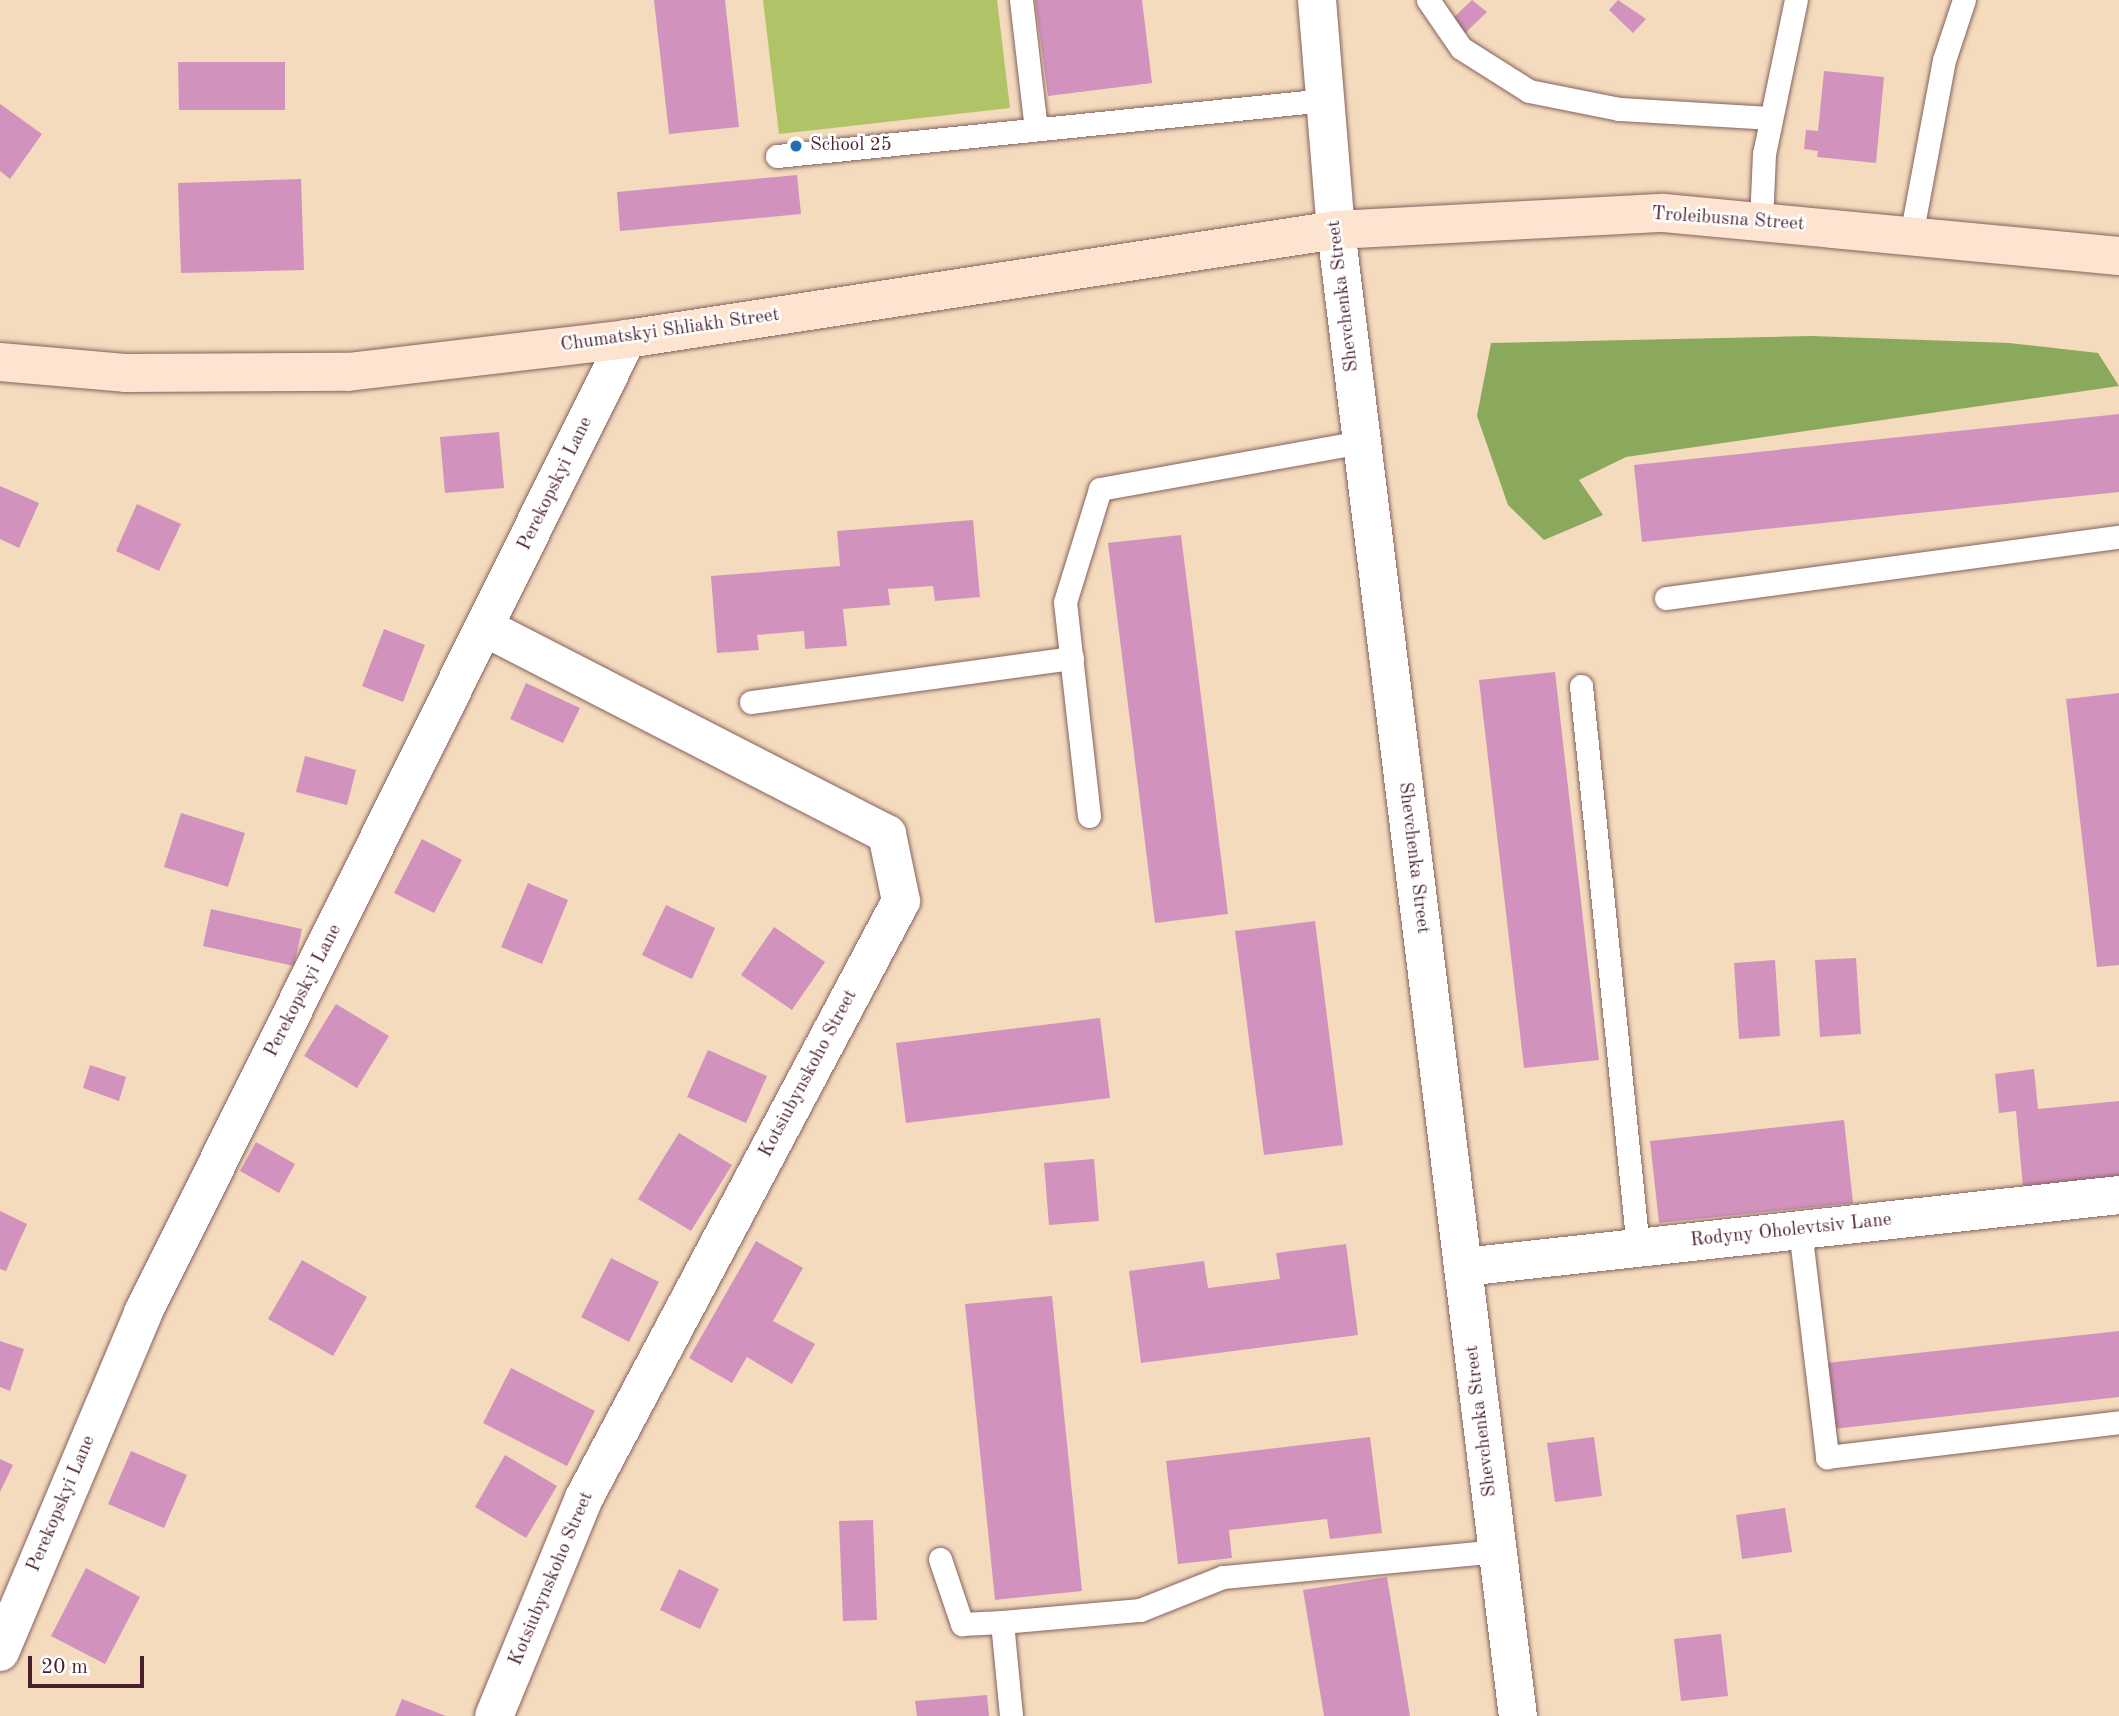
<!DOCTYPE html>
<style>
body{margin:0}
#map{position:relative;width:2119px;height:1716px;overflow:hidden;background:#f4dbbd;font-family:"Old Standard TT",serif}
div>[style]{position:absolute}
.green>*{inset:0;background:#afc367}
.forest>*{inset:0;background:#8ba95c}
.building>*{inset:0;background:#d193bd}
.roads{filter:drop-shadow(0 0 2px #86615e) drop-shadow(0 0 2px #86615e)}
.service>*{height:23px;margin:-11.5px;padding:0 11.5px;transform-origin:11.5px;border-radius:11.5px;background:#fff}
.minor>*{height:38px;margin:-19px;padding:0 19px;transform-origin:19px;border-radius:19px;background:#fff}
.tertiary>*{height:38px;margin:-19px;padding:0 19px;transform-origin:19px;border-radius:19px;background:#fff}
.secondary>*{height:38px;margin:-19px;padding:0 19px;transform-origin:19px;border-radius:19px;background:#fde4d1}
.dots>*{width:19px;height:19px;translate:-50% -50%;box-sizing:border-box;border:4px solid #fff;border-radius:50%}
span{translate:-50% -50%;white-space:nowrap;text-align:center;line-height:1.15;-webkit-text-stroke:5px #fff;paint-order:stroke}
.poi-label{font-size:19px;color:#4a1f2b}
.left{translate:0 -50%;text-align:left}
.street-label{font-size:19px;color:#4a1f2b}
.scale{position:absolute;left:28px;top:1656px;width:116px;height:32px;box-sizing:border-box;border:4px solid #4a1f2b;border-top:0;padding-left:9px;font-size:21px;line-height:24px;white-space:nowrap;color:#4a1f2b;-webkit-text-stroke:5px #fff;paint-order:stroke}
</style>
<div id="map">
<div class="green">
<i style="clip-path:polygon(763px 0,997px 0,1010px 108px,779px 134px)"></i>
</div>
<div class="forest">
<i style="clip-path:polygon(1811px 336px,2009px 343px,2098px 353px,2119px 386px,1626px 457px,1579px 480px,1603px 515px,1544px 540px,1508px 505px,1477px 416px,1491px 343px)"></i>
</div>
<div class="building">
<i style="clip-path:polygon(654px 0,725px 0,739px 127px,669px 134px)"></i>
<i style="clip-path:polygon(1035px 0,1142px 0,1152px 83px,1048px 96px)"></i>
<i style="clip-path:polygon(1472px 0,1487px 12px,1463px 35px,1450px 21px)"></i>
<i style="clip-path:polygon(1618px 0,1646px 19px,1633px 33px,1609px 10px)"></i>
<i style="clip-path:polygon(178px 62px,285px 62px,285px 110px,179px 110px)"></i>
<i style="clip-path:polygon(1824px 71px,1884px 77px,1876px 163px,1817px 157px,1818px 151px,1804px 149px,1806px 130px,1818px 131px)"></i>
<i style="clip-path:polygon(0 104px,42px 134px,10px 179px,0 171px)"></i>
<i style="clip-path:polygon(797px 175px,801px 214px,620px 231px,617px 192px)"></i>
<i style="clip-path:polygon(301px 179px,304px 270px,181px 273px,178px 183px)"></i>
<i style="clip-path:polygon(2119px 414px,2119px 492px,1642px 542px,1634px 465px)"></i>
<i style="clip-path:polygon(499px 432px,504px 488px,445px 493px,440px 437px)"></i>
<i style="clip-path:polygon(0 486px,39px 503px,19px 548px,0 539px)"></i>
<i style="clip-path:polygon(137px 504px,181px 524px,159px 571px,116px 551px)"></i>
<i style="clip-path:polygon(973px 520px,980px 597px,935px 601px,933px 586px,888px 589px,890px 605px,843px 609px,847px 646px,805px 649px,804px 631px,757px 635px,759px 650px,717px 653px,711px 576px,840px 566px,837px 531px)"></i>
<i style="clip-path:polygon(1181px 535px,1228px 914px,1155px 923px,1108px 543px)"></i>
<i style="clip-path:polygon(384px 629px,425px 645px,403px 702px,362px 686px)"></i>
<i style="clip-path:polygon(1555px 672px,1599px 1060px,1524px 1068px,1479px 680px)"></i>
<i style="clip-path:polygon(526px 683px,580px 708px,563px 743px,510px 719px)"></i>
<i style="clip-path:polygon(2119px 693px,2119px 965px,2097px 967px,2066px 699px)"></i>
<i style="clip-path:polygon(305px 756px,356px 770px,347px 805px,296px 792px)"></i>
<i style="clip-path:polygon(181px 813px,245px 833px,228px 887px,164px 867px)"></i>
<i style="clip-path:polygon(422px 839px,462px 860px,434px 913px,394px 893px)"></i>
<i style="clip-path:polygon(528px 883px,568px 900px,542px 964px,501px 947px)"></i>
<i style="clip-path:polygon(666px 905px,715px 928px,692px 979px,642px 955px)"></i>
<i style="clip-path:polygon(211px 909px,302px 929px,294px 966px,203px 946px)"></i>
<i style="clip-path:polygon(1315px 921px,1343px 1145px,1264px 1155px,1235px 931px)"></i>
<i style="clip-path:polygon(774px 927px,825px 962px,792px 1010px,741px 975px)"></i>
<i style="clip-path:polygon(1856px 958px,1861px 1034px,1820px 1037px,1815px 960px)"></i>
<i style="clip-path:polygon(1775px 960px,1780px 1036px,1739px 1039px,1734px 963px)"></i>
<i style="clip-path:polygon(336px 1004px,389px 1036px,357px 1088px,304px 1056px)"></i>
<i style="clip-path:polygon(1100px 1018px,1110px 1098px,906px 1123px,896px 1043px)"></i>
<i style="clip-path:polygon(708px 1050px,767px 1076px,746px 1123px,687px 1097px)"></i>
<i style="clip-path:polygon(90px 1065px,126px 1077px,119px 1101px,83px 1088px)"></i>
<i style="clip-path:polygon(2034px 1069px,2038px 1109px,2119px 1101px,2119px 1177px,2023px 1187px,2016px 1111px,1999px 1113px,1995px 1074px)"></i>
<i style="clip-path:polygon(1844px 1120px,1853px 1203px,1659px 1223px,1650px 1141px)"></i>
<i style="clip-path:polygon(679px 1133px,732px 1165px,691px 1231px,638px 1199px)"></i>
<i style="clip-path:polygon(256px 1142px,295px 1164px,279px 1193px,240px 1171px)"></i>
<i style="clip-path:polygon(1094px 1159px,1099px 1221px,1049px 1225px,1044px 1163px)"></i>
<i style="clip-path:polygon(0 1211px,27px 1224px,6px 1271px,0 1269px)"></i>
<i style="clip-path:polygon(756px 1241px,803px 1268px,773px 1321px,815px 1344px,792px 1384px,747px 1357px,732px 1383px,689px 1358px)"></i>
<i style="clip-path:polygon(1346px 1244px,1358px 1335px,1141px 1363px,1129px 1271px,1204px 1261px,1208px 1288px,1280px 1279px,1276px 1253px)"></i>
<i style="clip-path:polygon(611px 1258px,659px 1282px,629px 1342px,581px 1317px)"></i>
<i style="clip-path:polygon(302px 1260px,367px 1297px,333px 1356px,268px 1319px)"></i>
<i style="clip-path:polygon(1052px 1296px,1082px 1591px,995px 1600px,965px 1304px)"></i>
<i style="clip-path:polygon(2119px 1331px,2119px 1397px,1833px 1429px,1826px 1363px)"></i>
<i style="clip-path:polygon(0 1341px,24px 1349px,10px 1391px,0 1387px)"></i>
<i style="clip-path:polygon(511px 1368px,595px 1411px,567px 1466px,483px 1423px)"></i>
<i style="clip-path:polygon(1370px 1437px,1382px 1533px,1330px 1539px,1327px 1519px,1229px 1530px,1232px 1558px,1178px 1564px,1166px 1461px)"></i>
<i style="clip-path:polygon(1594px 1437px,1602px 1496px,1555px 1502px,1547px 1443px)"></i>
<i style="clip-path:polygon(131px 1451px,187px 1475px,164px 1528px,108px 1504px)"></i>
<i style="clip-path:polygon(505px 1455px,557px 1486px,526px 1538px,475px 1507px)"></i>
<i style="clip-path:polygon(0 1459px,13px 1465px,0 1492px)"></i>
<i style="clip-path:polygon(1785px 1508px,1792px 1552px,1742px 1559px,1736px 1515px)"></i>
<i style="clip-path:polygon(873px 1520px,877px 1620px,843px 1621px,839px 1521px)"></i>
<i style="clip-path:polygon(86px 1568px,140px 1597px,105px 1664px,51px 1636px)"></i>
<i style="clip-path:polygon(679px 1569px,719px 1589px,700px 1629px,660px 1610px)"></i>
<i style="clip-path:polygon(1387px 1577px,1410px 1716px,1324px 1716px,1303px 1590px)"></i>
<i style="clip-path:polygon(1721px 1634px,1728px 1696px,1681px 1701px,1674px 1639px)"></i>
<i style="clip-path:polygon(987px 1695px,989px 1716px,917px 1716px,915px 1701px)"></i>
<i style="clip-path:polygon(402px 1699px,446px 1716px,395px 1716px)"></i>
</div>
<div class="roads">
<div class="service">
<i style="left:1021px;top:0;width:130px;rotate:83.4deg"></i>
<i style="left:1428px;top:0;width:58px;rotate:55.5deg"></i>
<i style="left:1461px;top:48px;width:80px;rotate:32.3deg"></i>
<i style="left:1529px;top:91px;width:92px;rotate:11.3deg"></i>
<i style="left:1619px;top:109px;width:151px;rotate:3.4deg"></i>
<i style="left:777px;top:156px;width:551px;rotate:-5.83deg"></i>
<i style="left:1761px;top:222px;width:68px;rotate:-87.5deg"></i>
<i style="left:1764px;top:154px;width:157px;rotate:-78.3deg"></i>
<i style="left:1911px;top:236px;width:179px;rotate:-79.4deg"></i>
<i style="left:1944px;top:60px;width:63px;rotate:-71.6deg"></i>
<i style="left:1666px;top:598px;width:457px;rotate:-7.7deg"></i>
<i style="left:1581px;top:686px;width:565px;rotate:84.21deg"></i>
<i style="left:751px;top:702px;width:324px;rotate:-7.8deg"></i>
<i style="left:1089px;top:816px;width:215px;rotate:-96.4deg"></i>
<i style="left:1065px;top:602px;width:118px;rotate:-72.8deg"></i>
<i style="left:1100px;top:489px;width:266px;rotate:-10.2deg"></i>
<i style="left:1800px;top:1229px;width:230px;rotate:83.2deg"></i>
<i style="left:1827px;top:1457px;width:294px;rotate:-6.8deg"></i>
<i style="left:940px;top:1559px;width:69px;rotate:71.3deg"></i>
<i style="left:962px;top:1624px;width:40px;rotate:-2.9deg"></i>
<i style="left:1002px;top:1622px;width:94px;rotate:84.5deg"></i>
<i style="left:1002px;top:1622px;width:139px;rotate:-5deg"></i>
<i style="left:1140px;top:1610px;width:89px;rotate:-21.7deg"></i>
<i style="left:1223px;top:1577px;width:276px;rotate:-5.4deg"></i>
</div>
<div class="minor">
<i style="left:1317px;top:0;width:231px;rotate:85.3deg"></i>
<i style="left:486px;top:628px;width:451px;rotate:27.2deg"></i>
<i style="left:887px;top:834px;width:68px;rotate:78.2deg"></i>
<i style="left:901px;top:901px;width:676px;rotate:117.97deg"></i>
<i style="left:584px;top:1498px;width:236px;rotate:112.4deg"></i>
<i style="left:1464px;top:1267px;width:659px;rotate:-6.27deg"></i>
<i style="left:0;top:1652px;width:368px;rotate:-67.1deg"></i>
<i style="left:143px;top:1313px;width:1088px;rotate:-63.58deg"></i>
</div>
<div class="tertiary">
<i style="left:1336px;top:230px;width:1497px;rotate:83.02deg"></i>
</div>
<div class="secondary">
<i style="left:0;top:362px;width:125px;rotate:5deg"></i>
<i style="left:125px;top:373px;width:223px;rotate:-0.3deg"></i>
<i style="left:348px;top:372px;width:281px;rotate:-6.7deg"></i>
<i style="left:627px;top:339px;width:717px;rotate:-8.74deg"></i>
<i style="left:1336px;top:230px;width:328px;rotate:-3deg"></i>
<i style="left:1664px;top:213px;width:457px;rotate:5.4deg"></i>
</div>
</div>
<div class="dots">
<i style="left:796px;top:146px;background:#1f6fb2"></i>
</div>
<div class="poi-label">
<span class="left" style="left:810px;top:146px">School 25</span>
</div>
<div class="street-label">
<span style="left:1728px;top:220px;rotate:4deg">Troleibusna Street</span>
<span style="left:1344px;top:296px;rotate:-97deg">Shevchenka Street</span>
<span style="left:670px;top:331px;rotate:-8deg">Chumatskyi Shliakh Street</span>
<span style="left:556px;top:484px;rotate:-64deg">Perekopskyi Lane</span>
<span style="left:1413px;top:858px;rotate:83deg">Shevchenka Street</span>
<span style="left:304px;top:991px;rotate:-63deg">Perekopskyi Lane</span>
<span style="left:809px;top:1074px;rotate:-62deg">Kotsiubynskoho Street</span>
<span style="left:1791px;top:1231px;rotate:-6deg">Rodyny Oholevtsiv Lane</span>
<span style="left:1482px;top:1421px;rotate:-97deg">Shevchenka Street</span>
<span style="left:62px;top:1504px;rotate:-67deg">Perekopskyi Lane</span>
<span style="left:552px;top:1579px;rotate:-67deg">Kotsiubynskoho Street</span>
</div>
<div class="scale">20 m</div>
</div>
